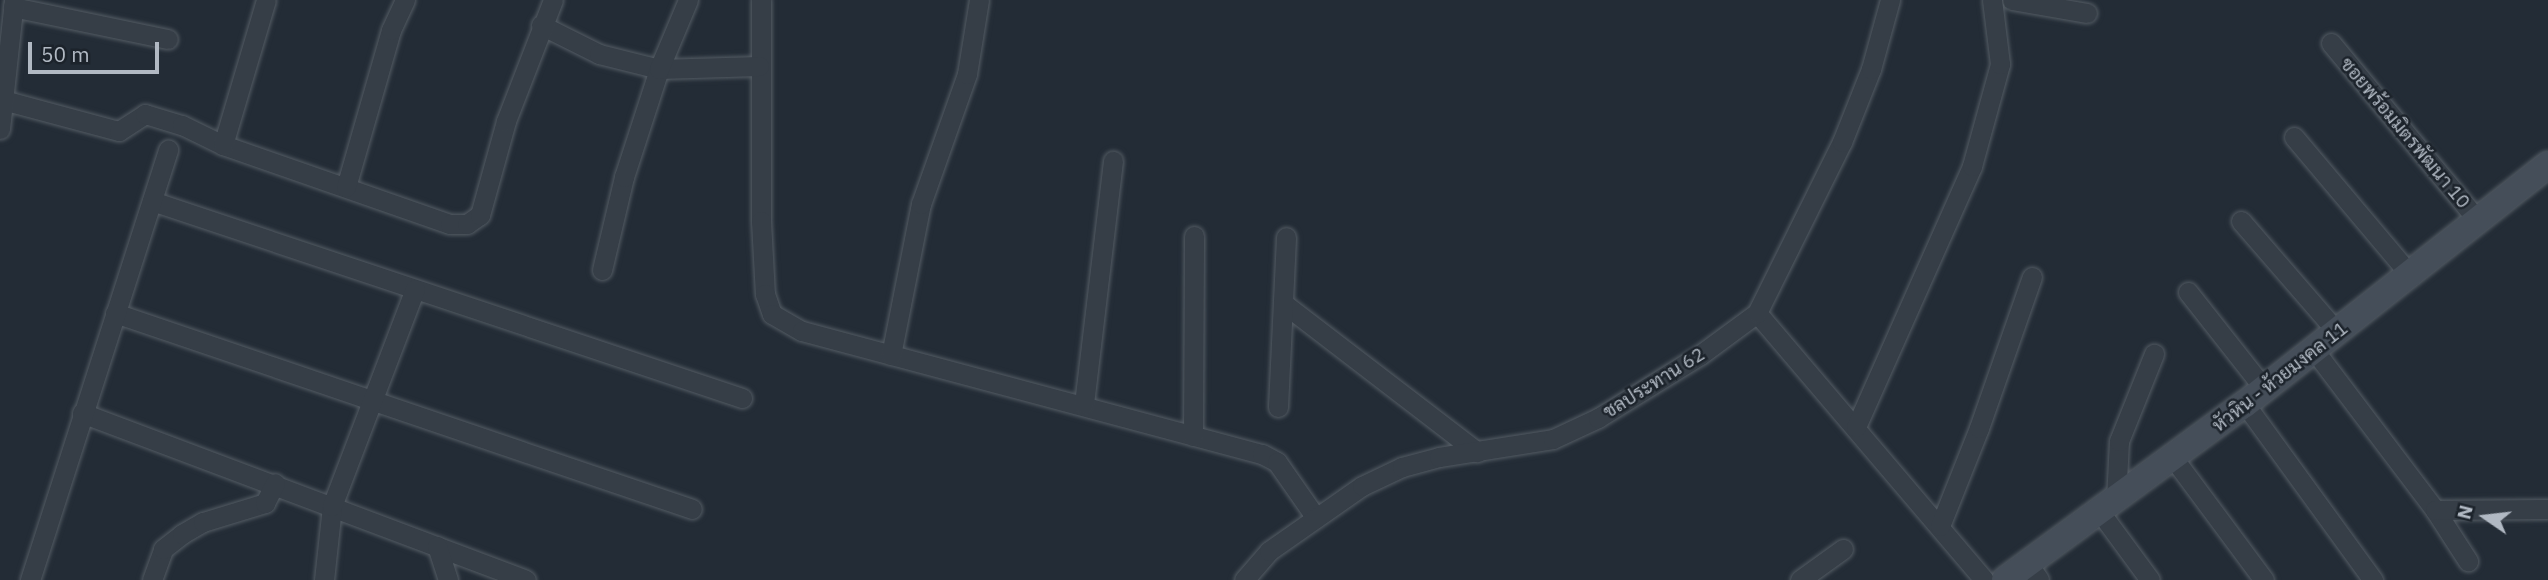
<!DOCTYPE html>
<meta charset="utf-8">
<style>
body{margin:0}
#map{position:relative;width:2548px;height:580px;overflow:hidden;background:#232c36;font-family:"IBM Plex Sans",Sarabun,sans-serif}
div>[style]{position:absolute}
.roads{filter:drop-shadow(0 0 2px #545c64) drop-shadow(0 0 2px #545c64)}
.street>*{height:19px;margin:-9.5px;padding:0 9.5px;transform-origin:9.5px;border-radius:9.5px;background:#363e47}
.secondary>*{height:26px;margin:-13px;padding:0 13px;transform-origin:13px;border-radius:13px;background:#454e59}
span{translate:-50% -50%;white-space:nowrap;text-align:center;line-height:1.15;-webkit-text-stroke:5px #1c232b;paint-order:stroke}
.street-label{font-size:19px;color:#b1b9c3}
.north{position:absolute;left:2450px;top:482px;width:70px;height:70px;-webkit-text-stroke:5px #1c232b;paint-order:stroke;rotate:284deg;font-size:19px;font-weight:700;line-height:28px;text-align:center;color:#b1b9c3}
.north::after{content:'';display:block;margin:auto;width:24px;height:32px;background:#b1b9c3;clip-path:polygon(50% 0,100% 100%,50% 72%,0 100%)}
.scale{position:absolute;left:28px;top:42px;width:131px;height:32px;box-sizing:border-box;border:4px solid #b1b9c3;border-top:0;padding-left:9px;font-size:21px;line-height:24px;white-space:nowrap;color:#b1b9c3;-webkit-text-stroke:5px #1c232b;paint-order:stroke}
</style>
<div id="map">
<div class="roads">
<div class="street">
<i style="left:761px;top:0;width:221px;rotate:90deg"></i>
<i style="left:761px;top:221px;width:73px;rotate:86.9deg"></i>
<i style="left:765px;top:294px;width:21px;rotate:71deg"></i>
<i style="left:772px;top:314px;width:34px;rotate:30deg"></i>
<i style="left:802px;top:331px;width:476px;rotate:15deg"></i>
<i style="left:1262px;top:454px;width:17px;rotate:28deg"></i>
<i style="left:1277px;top:462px;width:68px;rotate:55.1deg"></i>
<i style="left:2012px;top:0;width:76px;rotate:9.8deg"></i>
<i style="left:13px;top:7px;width:158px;rotate:11.7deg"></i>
<i style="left:541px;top:25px;width:65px;rotate:26.6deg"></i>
<i style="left:599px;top:54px;width:62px;rotate:14deg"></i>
<i style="left:659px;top:69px;width:100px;rotate:-1.7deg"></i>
<i style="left:2331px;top:43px;width:232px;rotate:50.4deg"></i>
<i style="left:3px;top:100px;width:120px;rotate:15deg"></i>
<i style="left:119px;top:131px;width:31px;rotate:-33deg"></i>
<i style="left:145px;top:114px;width:39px;rotate:17deg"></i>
<i style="left:182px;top:125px;width:46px;rotate:26deg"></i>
<i style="left:223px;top:145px;width:240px;rotate:19.2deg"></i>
<i style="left:450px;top:224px;width:17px"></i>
<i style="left:467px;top:224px;width:16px;rotate:-35deg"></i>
<i style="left:480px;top:215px;width:98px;rotate:-74.5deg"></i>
<i style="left:506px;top:121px;width:130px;rotate:-68.8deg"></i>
<i style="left:0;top:129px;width:130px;rotate:-83.8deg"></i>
<i style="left:2294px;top:137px;width:182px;rotate:49.9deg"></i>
<i style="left:223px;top:145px;width:151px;rotate:-73.5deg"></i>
<i style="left:346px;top:187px;width:163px;rotate:-74deg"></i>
<i style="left:391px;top:30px;width:33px;rotate:-65deg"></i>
<i style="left:152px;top:201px;width:622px;rotate:18.46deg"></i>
<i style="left:2241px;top:221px;width:147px;rotate:49.1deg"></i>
<i style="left:602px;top:270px;width:96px;rotate:-76.7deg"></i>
<i style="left:624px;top:177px;width:114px;rotate:-72deg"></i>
<i style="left:659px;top:69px;width:75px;rotate:-67.2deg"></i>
<i style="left:2188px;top:292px;width:125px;rotate:51.8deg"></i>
<i style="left:1283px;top:303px;width:245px;rotate:37.5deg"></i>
<i style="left:115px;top:313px;width:609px;rotate:18.76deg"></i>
<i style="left:1757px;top:313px;width:350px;rotate:49.6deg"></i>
<i style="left:2314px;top:350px;width:201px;rotate:52.9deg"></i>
<i style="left:2435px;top:510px;width:61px;rotate:57.1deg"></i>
<i style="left:891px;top:355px;width:154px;rotate:-78.8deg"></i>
<i style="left:921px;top:204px;width:138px;rotate:-70.5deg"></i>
<i style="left:967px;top:74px;width:75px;rotate:-80.8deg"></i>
<i style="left:1084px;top:404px;width:245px;rotate:-83.2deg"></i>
<i style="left:2245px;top:404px;width:218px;rotate:54deg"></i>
<i style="left:1278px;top:407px;width:170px;rotate:-87.3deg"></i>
<i style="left:82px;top:413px;width:474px;rotate:20.6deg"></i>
<i style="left:1856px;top:427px;width:286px;rotate:-66deg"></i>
<i style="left:1972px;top:166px;width:106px;rotate:-74.6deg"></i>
<i style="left:2000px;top:64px;width:64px;rotate:-97.1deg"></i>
<i style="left:1193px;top:436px;width:200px;rotate:-89.7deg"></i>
<i style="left:2174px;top:459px;width:151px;rotate:53.4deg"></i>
<i style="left:2116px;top:500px;width:59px;rotate:-87.1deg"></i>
<i style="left:2119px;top:441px;width:94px;rotate:-68.1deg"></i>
<i style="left:2435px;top:510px;width:113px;rotate:-0.5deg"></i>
<i style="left:2100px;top:512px;width:84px;rotate:53.7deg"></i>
<i style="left:1940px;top:526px;width:105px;rotate:-68.3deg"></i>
<i style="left:1979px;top:428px;width:160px;rotate:-70.7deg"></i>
<i style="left:437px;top:546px;width:36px;rotate:72deg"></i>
<i style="left:2028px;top:564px;width:19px;rotate:55deg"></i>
<i style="left:30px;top:580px;width:452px;rotate:-72.2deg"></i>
<i style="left:152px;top:580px;width:33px;rotate:-70deg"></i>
<i style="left:163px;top:549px;width:24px;rotate:-38deg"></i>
<i style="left:182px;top:534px;width:24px;rotate:-30deg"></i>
<i style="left:203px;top:522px;width:65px;rotate:-17deg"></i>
<i style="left:265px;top:503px;width:22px;rotate:-63deg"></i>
<i style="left:324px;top:580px;width:74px;rotate:-83.8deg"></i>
<i style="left:332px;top:506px;width:232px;rotate:-69.1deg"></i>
<i style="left:1244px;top:580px;width:38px;rotate:-49deg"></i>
<i style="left:1269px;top:551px;width:113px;rotate:-35deg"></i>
<i style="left:1362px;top:486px;width:44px;rotate:-25.4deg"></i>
<i style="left:1402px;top:467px;width:38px;rotate:-15deg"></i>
<i style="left:1439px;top:457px;width:115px;rotate:-9deg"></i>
<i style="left:1553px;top:439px;width:50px;rotate:-25deg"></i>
<i style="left:1598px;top:418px;width:120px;rotate:-31.7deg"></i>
<i style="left:1700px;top:355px;width:71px;rotate:-36.4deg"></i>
<i style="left:1757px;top:313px;width:191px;rotate:-63.6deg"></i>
<i style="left:1842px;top:142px;width:79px;rotate:-68.3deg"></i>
<i style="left:1871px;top:69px;width:72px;rotate:-74.6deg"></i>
<i style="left:1800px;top:580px;width:53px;rotate:-35.8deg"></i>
</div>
<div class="secondary">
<i style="left:2005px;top:580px;width:298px;rotate:-36.3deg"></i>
<i style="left:2245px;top:404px;width:386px;rotate:-38.3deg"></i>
</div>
</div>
<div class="street-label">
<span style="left:2405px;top:133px;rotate:50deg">ซอยพร้อมมิตรพัฒนา 10</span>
<span style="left:2280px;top:377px;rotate:-38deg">หัวหิน - ห้วยมงคล 11</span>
<span style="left:1654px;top:383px;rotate:-32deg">ชลประทาน 62</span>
</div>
<div class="north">N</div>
<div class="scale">50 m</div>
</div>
